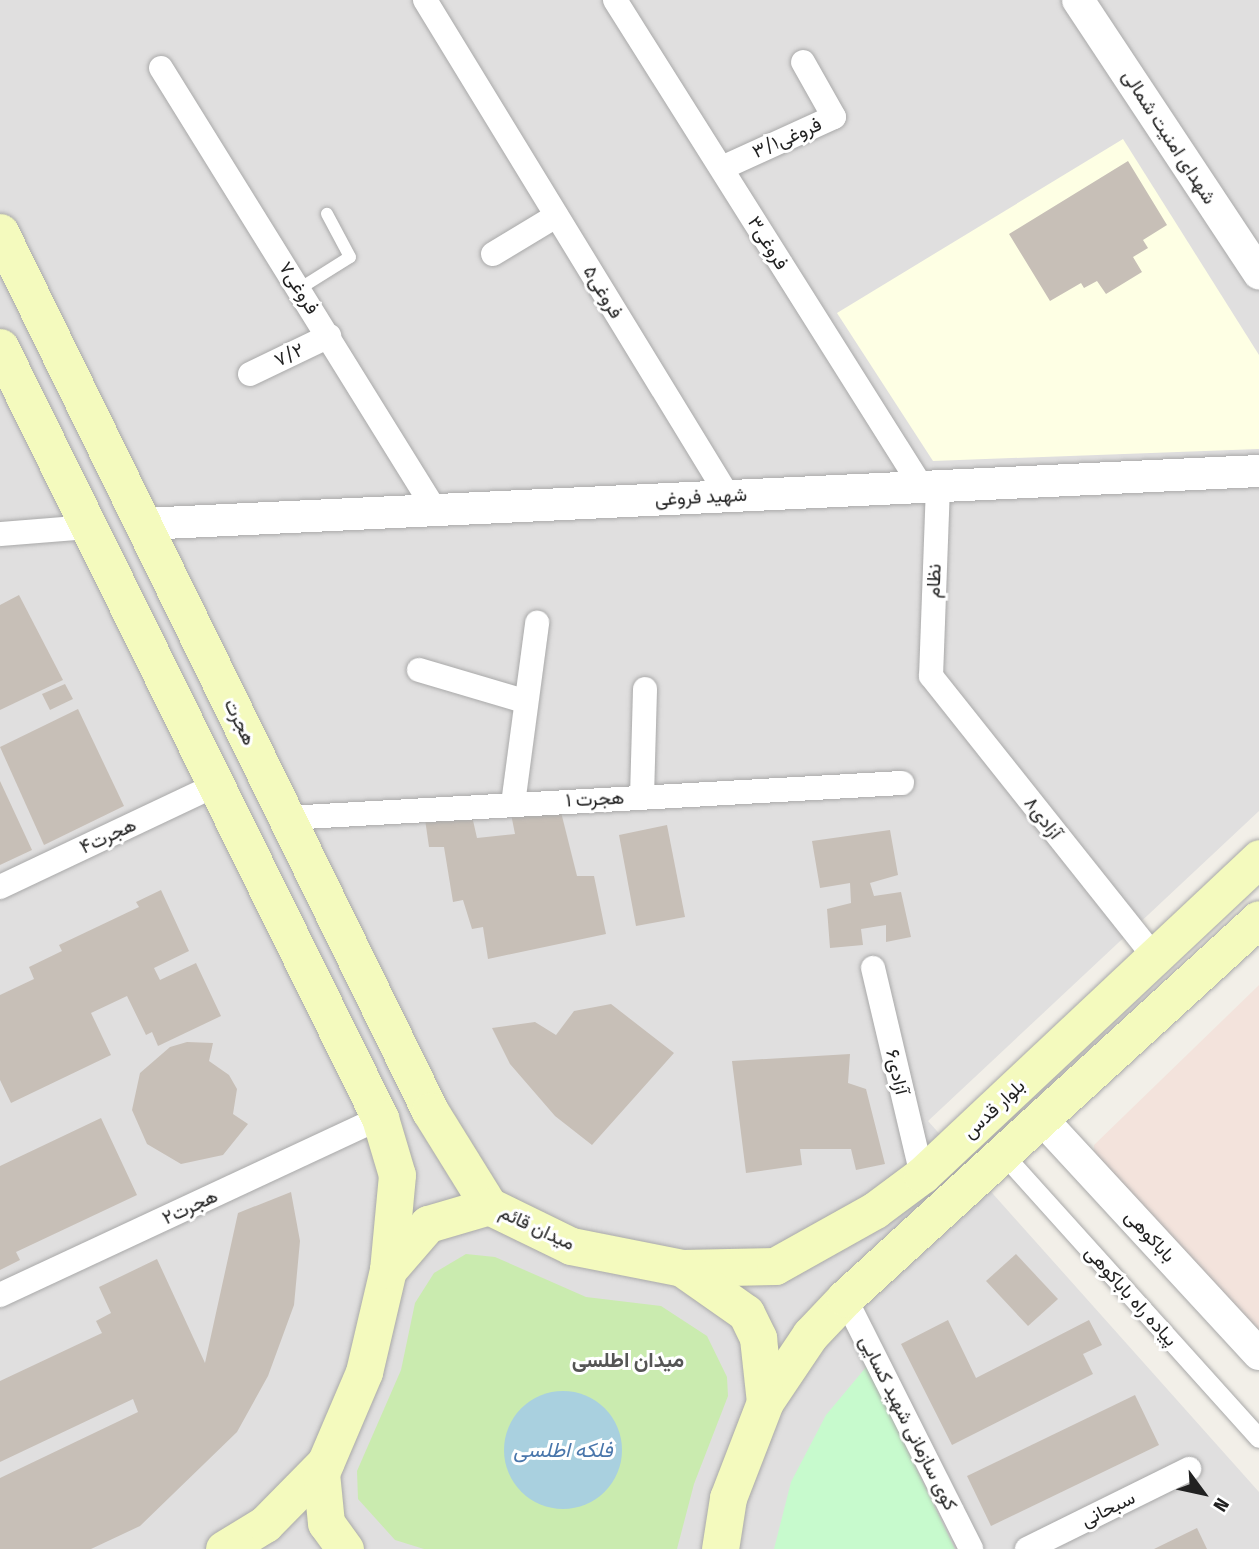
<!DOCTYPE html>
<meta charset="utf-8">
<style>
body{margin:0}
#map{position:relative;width:1259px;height:1549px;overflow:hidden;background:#f2efe8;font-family:"Fira Sans Condensed",Vazirmatn,sans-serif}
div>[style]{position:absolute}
.residential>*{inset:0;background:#e0dfdf}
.education>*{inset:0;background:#feffe4}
.military>*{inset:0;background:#f3e3dc}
.grass>*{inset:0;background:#caebaf}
.park>*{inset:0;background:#c7facd}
.water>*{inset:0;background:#a9d0df}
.round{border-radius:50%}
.building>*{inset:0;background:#c7bfb7}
.roads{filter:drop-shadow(0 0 2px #a9a9a9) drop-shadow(0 0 2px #a9a9a9)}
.service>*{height:12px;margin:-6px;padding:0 6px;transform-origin:6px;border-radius:6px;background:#fff}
.pedestrian>*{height:19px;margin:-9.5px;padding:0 9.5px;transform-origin:9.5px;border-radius:9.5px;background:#fff}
.minor>*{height:24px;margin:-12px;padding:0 12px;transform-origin:12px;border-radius:12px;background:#fff}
.tertiary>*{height:32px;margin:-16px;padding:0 16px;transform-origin:16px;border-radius:16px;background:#fff}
.secondary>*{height:37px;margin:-18.5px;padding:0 18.5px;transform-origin:18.5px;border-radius:18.5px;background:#f4fabe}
span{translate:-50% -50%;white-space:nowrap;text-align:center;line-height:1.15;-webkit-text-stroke:6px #fff;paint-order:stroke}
.street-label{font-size:19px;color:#222}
.neighbourhood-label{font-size:21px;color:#555;font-weight:700}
.water-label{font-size:21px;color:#4976ab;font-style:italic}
.north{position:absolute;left:1168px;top:1458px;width:70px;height:70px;-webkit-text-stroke:5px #fff;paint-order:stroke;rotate:123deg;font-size:19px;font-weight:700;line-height:28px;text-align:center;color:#222}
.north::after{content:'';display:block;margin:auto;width:24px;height:32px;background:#222;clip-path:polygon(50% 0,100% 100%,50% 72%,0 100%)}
</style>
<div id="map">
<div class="residential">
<i style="clip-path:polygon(0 0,1259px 0,1259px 811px,928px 1121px,1259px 1492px,1259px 1549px,0 1549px)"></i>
</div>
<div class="education">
<i style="clip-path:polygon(1123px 139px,1259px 355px,1259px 449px,933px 461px,837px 313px)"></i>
</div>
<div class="military">
<i style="clip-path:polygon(1259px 985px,1259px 1342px,1095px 1165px,1094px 1145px)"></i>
</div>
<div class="grass">
<i style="clip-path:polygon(466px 1254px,495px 1257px,586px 1297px,661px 1306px,707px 1336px,727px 1377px,728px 1396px,694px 1484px,677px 1549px,424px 1549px,395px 1540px,358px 1499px,357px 1471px,401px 1370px,415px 1303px,434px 1273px)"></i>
</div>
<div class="park">
<i style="clip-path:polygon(867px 1366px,955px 1549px,774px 1549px,791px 1482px,826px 1415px)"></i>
</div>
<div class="water">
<i class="round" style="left:504px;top:1391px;width:118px;height:118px"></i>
</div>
<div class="building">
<i style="clip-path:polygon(1128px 161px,1167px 225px,1143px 240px,1148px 248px,1133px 257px,1142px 272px,1106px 294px,1097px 281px,1084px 288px,1081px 283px,1050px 301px,1009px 234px)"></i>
<i style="clip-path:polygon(19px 595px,63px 680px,0 710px,0 605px)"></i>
<i style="clip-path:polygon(65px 684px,73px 699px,50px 710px,42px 694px)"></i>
<i style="clip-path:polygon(78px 709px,124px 806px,44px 845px,0 747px)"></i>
<i style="clip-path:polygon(0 781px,32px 850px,0 865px)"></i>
<i style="clip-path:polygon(561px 812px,577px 876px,594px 876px,606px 934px,488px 959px,483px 927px,472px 929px,463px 900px,453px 902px,444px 847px,429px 847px,425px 819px,472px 816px,477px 838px,515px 834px,511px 814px)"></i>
<i style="clip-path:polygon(667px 825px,685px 917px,636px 926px,619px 835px)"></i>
<i style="clip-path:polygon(890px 830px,898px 875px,870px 883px,874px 896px,901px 892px,911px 937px,886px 942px,886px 925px,861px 929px,863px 945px,830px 948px,827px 909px,851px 903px,850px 883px,820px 888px,812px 841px)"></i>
<i style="clip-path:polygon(161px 890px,189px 951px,154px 968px,160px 980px,196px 963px,221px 1016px,158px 1046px,152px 1032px,146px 1035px,127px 996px,91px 1013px,111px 1055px,11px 1103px,0 1080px,0 995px,34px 979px,29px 967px,62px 951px,59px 945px,139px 907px,136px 902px)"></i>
<i style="clip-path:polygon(611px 1004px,674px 1053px,592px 1145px,555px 1116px,510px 1064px,492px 1028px,535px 1022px,556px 1035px,574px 1011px)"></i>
<i style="clip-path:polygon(187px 1042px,213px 1043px,209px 1061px,229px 1075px,237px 1089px,233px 1114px,248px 1124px,223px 1155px,181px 1164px,147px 1144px,132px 1110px,140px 1073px,170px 1047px)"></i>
<i style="clip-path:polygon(850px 1054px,848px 1083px,866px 1089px,885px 1164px,856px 1170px,851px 1149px,800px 1149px,802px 1165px,746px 1173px,732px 1061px)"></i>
<i style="clip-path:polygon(101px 1118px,137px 1195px,16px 1252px,20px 1260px,0 1270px,0 1166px)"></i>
<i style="clip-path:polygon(291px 1192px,300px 1241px,294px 1305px,268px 1376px,237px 1432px,140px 1526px,91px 1549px,0 1549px,0 1478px,138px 1412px,133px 1399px,0 1462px,0 1381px,102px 1333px,96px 1321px,111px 1313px,99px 1287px,157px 1259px,205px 1363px,238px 1213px)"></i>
<i style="clip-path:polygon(1016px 1254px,1058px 1299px,1028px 1326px,986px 1281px)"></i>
<i style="clip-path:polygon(948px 1320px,976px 1378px,1089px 1320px,1102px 1345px,1083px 1354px,1093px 1374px,952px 1445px,901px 1344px)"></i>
<i style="clip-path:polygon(1135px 1395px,1159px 1445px,991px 1526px,967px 1476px)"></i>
<i style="clip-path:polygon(1197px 1528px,1207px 1549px,1154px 1549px)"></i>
</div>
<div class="roads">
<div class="service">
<i style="left:299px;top:289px;width:60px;rotate:-32.1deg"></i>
<i style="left:350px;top:257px;width:49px;rotate:-118.1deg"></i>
</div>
<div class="pedestrian">
<i style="left:1003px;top:1154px;width:382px;rotate:48deg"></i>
</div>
<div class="minor">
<i style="left:425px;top:0;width:581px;rotate:58.58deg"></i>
<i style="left:615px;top:0;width:574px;rotate:57.8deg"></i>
<i style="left:161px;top:68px;width:520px;rotate:58.2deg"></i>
<i style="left:722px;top:168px;width:123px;rotate:-24.5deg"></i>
<i style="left:834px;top:117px;width:63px;rotate:-119.4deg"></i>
<i style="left:493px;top:254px;width:74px;rotate:-31.1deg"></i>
<i style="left:250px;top:374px;width:88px;rotate:-25.7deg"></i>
<i style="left:938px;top:486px;width:190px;rotate:92.1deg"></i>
<i style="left:931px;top:676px;width:362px;rotate:51.5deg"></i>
<i style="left:0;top:534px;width:89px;rotate:-4.5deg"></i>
<i style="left:419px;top:670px;width:109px;rotate:16.4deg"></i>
<i style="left:642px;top:797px;width:108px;rotate:-88.4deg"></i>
<i style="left:513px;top:804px;width:183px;rotate:-82.4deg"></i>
<i style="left:287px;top:818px;width:616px;rotate:-3.26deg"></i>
<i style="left:0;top:887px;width:239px;rotate:-25.3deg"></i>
<i style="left:873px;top:968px;width:213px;rotate:76.7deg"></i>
<i style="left:0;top:1295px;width:419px;rotate:-25deg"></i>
<i style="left:845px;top:1298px;width:281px;rotate:63.3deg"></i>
<i style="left:1027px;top:1549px;width:181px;rotate:-26.3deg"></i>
</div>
<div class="tertiary">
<i style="left:1078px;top:0;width:328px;rotate:56.5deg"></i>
<i style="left:143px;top:524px;width:1117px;rotate:-2.72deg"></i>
<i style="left:1041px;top:1118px;width:321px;rotate:47.3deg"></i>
</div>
<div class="secondary">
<i style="left:0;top:232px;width:979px;rotate:63.93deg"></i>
<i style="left:430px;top:1111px;width:112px;rotate:58.2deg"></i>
<i style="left:0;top:347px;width:860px;rotate:63.76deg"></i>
<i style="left:380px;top:1118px;width:59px;rotate:73.4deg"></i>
<i style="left:397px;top:1175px;width:95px;rotate:95.4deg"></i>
<i style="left:682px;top:1268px;width:93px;rotate:-1.2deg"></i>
<i style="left:775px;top:1266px;width:115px;rotate:-29.2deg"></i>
<i style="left:875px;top:1210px;width:59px;rotate:-36.7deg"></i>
<i style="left:922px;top:1175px;width:463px;rotate:-43.2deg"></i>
<i style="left:765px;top:1402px;width:81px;rotate:-56.1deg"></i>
<i style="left:810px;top:1335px;width:51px;rotate:-46.6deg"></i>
<i style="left:845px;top:1298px;width:561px;rotate:-42.47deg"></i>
<i style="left:224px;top:1549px;width:48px;rotate:-31.4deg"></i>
<i style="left:265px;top:1524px;width:86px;rotate:-45.5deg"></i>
<i style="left:345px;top:1549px;width:32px;rotate:-126deg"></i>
<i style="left:326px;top:1523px;width:50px;rotate:-95.7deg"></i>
<i style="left:321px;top:1473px;width:110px;rotate:-66.9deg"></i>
<i style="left:364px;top:1372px;width:105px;rotate:-76.8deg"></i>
<i style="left:388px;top:1270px;width:61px;rotate:-49deg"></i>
<i style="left:428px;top:1224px;width:64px;rotate:-16.4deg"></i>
<i style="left:489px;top:1206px;width:91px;rotate:26deg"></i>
<i style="left:571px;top:1246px;width:113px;rotate:11.2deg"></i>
<i style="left:682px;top:1268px;width:78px;rotate:35.1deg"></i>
<i style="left:746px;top:1313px;width:28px;rotate:64deg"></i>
<i style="left:758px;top:1338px;width:64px;rotate:83.8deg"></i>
<i style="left:765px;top:1402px;width:103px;rotate:111.1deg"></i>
<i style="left:728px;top:1498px;width:52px;rotate:98.9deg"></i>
</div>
</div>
<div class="street-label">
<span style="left:1169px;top:137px;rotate:57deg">شهدای امنیت شمالی</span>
<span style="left:787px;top:138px;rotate:-24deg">فروغی۳/۱</span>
<span style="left:768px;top:243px;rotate:58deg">فروغی۳</span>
<span style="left:299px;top:288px;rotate:58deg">فروغی۷</span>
<span style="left:603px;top:292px;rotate:59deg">فروغی۵</span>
<span style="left:289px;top:355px;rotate:-26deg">۷/۲</span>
<span style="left:701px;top:497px;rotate:-3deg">شهید فروغی</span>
<span style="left:934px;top:581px;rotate:-88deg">نظام</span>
<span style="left:240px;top:722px;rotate:64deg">هجرت</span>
<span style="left:595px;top:799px;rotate:-3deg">هجرت ۱</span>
<span style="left:1043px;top:818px;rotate:52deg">آزادی۸</span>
<span style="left:108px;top:836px;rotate:-25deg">هجرت۴</span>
<span style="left:897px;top:1072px;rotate:77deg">آزادی۶</span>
<span style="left:994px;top:1109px;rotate:-43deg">بلوار قدس</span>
<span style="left:190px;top:1207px;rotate:-25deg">هجرت۲</span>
<span style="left:537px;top:1228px;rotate:25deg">میدان قائم</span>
<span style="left:1150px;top:1236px;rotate:47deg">باباکوهی</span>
<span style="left:1131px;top:1296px;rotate:48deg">پیاده راه باباکوهی</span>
<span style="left:908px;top:1423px;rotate:63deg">کوی سازمانی شهید کسایی</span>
<span style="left:1108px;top:1509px;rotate:-26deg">سبحانی</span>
</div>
<div class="neighbourhood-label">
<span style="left:628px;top:1360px">میدان اطلسی</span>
</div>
<div class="water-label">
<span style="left:563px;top:1450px">فلکه اطلسی</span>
</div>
<div class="north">N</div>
</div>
